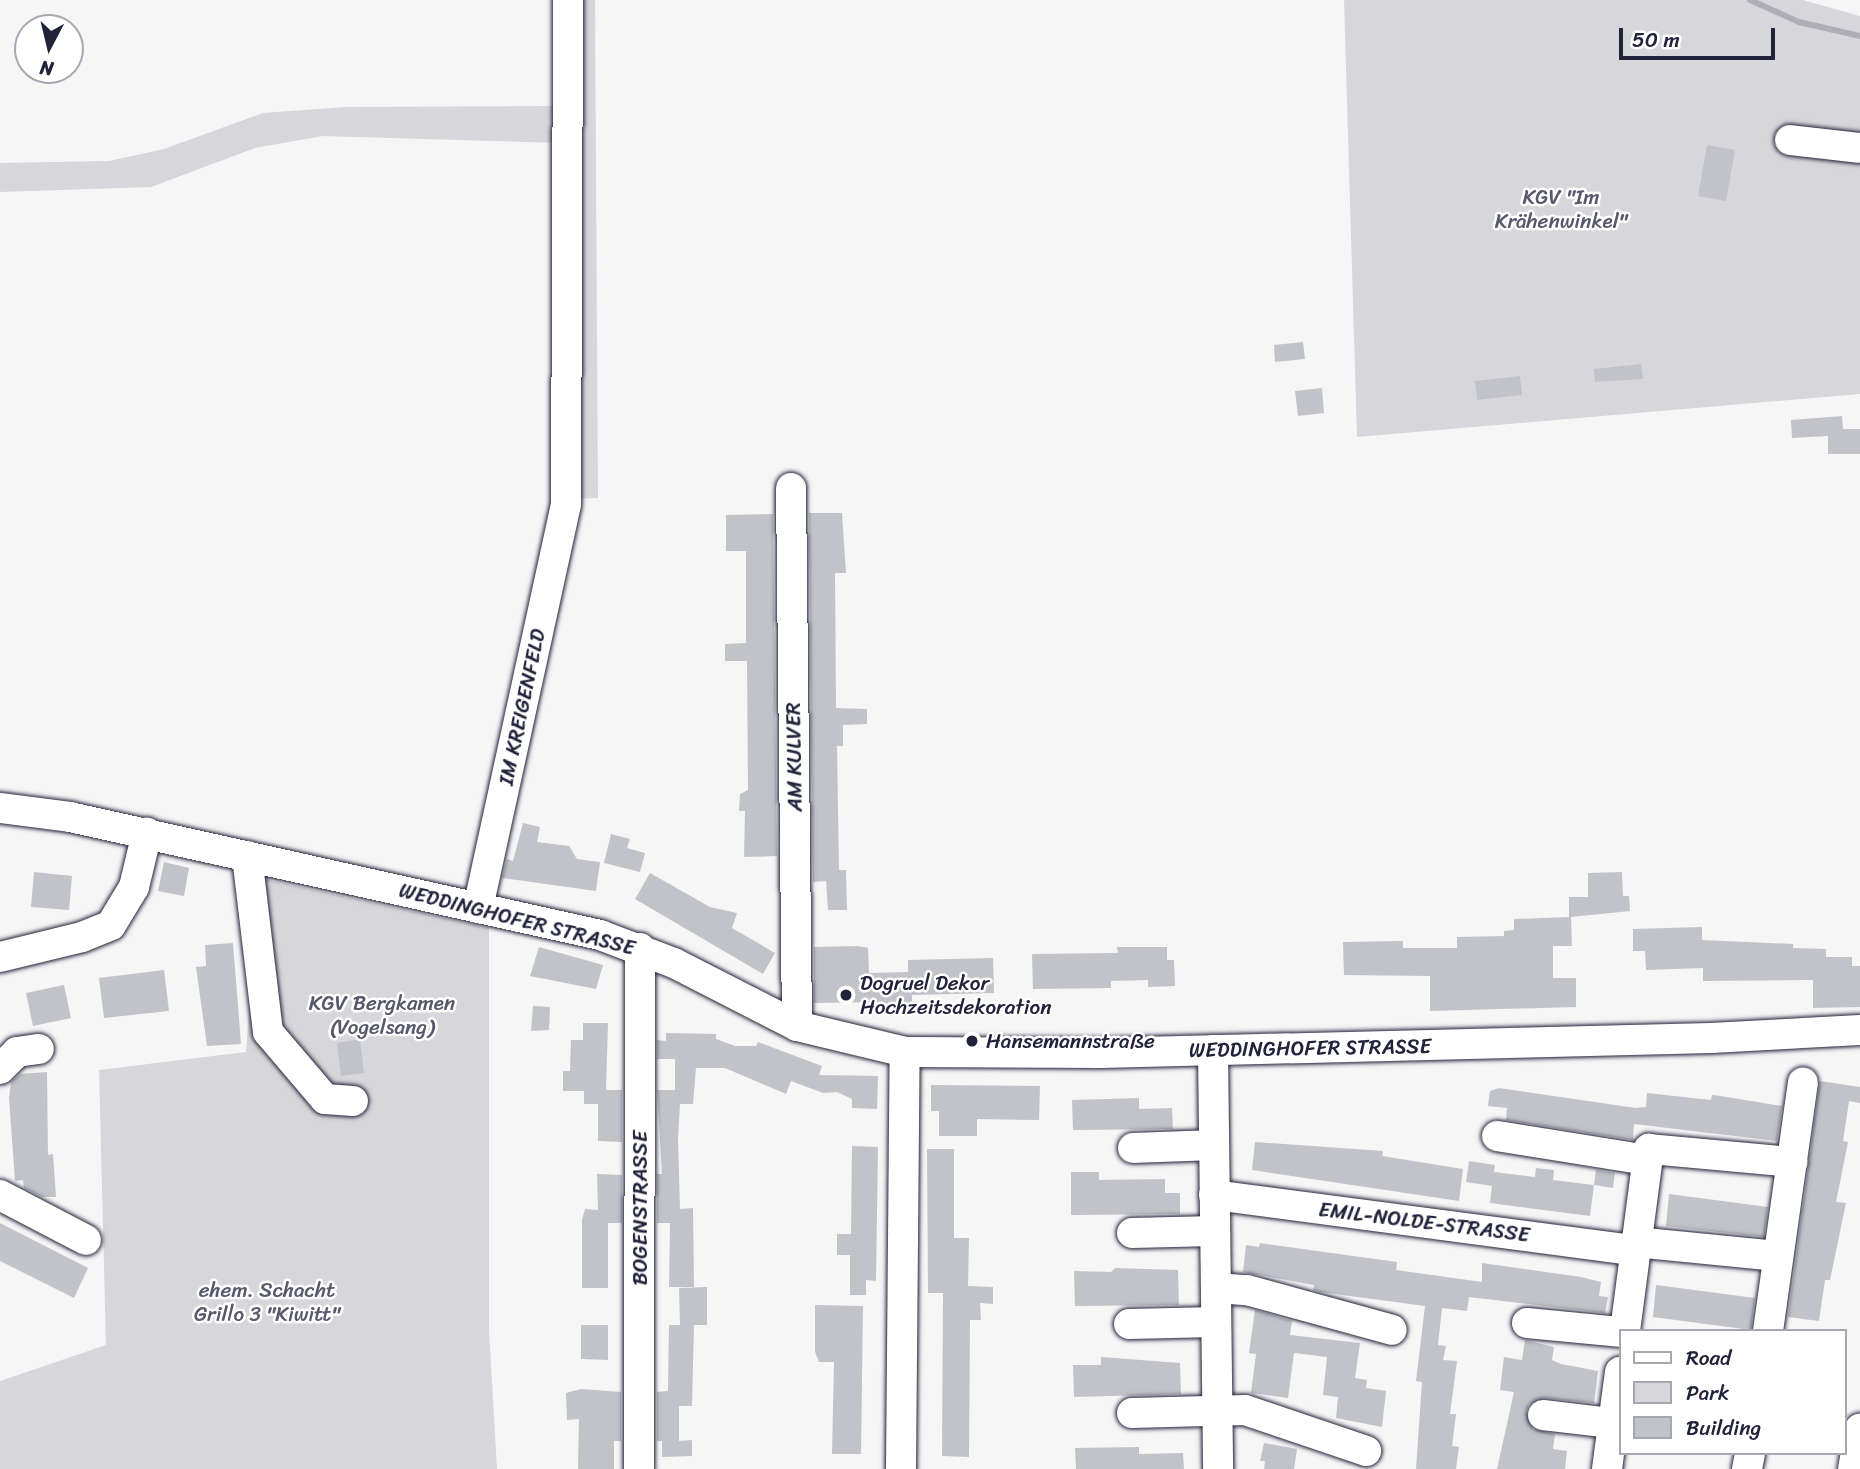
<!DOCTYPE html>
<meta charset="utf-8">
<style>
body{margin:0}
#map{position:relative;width:1860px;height:1469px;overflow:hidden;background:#f6f6f7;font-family:Sriracha,sans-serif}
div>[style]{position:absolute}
.green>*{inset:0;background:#d7d7db}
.stream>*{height:6px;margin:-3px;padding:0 3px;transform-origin:3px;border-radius:3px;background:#aeaeb7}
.building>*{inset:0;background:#c2c2c9}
.roads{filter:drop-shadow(0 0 2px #22223b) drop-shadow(0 0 2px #22223b)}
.minor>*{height:30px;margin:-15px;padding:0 15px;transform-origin:15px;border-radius:15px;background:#fff}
.dots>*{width:19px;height:19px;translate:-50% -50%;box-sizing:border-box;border:4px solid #fff;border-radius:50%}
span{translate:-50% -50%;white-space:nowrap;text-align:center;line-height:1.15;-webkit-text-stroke:5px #fff;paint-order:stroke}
.park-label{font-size:21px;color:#58586b}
.street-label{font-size:21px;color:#22223b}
.poi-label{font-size:21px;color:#22223b}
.left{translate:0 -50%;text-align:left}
.legend{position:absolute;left:1619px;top:1329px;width:228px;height:126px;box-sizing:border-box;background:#fff;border:2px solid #a7a7b1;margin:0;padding:9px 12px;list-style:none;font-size:21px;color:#22223b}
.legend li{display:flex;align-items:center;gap:14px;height:35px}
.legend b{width:35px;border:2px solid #a7a7b1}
.north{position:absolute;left:14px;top:14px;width:70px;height:70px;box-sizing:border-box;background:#fff;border:2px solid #a7a7b1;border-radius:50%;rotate:187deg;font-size:19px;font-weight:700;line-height:28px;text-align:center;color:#22223b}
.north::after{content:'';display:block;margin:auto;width:24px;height:32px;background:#22223b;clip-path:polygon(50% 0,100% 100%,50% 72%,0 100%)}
.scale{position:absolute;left:1619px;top:28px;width:156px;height:32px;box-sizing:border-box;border:4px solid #22223b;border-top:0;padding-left:9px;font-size:21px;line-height:24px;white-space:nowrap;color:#22223b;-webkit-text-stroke:5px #fff;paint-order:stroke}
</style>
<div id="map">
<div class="green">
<i style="clip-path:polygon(574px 0,595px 0,598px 498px,573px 499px)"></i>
<i style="clip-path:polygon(1344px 0,1803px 0,1860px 16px,1860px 394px,1357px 437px)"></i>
<i style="clip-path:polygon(556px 106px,562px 143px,323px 136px,255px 148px,151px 187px,0 192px,0 163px,109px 161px,164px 149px,263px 113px,346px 107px)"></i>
<i style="clip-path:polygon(259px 878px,489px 928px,489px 1330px,497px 1469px,0 1469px,0 1381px,106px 1345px,99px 1070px,246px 1052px)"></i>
</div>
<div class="stream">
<i style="left:1750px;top:0;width:54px;rotate:24.2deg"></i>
<i style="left:1799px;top:22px;width:63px;rotate:12.9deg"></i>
</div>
<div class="building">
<i style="clip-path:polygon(1707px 145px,1735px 150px,1726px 201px,1698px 196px)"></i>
<i style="clip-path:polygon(1303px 342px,1305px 359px,1275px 362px,1274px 345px)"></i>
<i style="clip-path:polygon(1641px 364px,1643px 379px,1595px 382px,1594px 369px)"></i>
<i style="clip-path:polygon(1520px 376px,1522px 395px,1477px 400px,1475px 381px)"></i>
<i style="clip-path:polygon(1322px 388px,1324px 413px,1298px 416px,1295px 391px)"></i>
<i style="clip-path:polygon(1842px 416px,1843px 429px,1860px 429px,1860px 454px,1828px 454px,1828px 436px,1792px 438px,1791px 420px)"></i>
<i style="clip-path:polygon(809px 513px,842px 513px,846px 573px,835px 573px,836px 708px,867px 709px,867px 724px,843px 725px,843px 746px,837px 746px,839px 870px,846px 870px,847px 910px,828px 910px,826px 881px,813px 882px)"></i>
<i style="clip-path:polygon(773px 514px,777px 856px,744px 857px,745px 811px,739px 811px,740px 794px,748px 790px,747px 661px,725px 661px,725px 644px,746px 643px,746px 551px,726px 551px,726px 515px)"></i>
<i style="clip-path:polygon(523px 823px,540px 827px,537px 842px,569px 846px,577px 859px,600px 862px,596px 891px,502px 878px,507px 859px,513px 861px)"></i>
<i style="clip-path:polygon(611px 834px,630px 839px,627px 848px,645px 853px,640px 872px,604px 863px)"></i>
<i style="clip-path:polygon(164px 862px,189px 868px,184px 896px,158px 891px)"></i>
<i style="clip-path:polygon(34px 872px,72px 876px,69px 910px,31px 907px)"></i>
<i style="clip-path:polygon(1622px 872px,1623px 896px,1629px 896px,1630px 911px,1571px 917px,1572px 946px,1553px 946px,1553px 978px,1576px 978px,1576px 1007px,1430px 1011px,1430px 976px,1344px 975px,1343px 942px,1403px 941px,1403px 948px,1457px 948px,1457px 937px,1504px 936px,1504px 931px,1514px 930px,1514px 919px,1569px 917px,1569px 897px,1588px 897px,1588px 873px)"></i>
<i style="clip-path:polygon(650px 873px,710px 907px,737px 913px,732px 928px,775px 953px,763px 974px,635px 899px)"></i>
<i style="clip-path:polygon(1702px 927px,1702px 940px,1793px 944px,1793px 948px,1826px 949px,1826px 957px,1852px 957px,1852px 966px,1860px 966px,1860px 1007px,1813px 1008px,1813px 980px,1703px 981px,1703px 968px,1646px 970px,1645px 951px,1633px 951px,1633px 929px)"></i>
<i style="clip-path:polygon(233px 943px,241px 1044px,207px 1046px,196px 967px,206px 966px,205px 945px)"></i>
<i style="clip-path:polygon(858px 946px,868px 948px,869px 973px,908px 972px,908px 960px,993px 958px,994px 993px,912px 995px,912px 1014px,877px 1014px,877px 1002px,814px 1003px,814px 947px)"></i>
<i style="clip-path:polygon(539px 947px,603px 965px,596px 989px,530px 976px)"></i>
<i style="clip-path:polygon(1117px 947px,1167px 947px,1167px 960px,1174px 960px,1175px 986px,1148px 987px,1148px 980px,1111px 981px,1111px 988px,1033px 989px,1032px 954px,1118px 953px)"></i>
<i style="clip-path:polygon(164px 970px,169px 1011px,104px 1018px,99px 978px)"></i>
<i style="clip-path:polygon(64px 985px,71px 1018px,33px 1026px,26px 993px)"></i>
<i style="clip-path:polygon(533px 1006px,550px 1007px,549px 1030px,531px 1031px)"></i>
<i style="clip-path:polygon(583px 1023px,608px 1023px,606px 1090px,622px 1090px,622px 1142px,598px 1141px,598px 1104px,584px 1104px,584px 1091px,563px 1091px,563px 1071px,570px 1071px,571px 1040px,583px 1040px)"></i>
<i style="clip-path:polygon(666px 1033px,716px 1034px,716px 1039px,735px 1046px,756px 1046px,758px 1042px,822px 1066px,819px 1075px,878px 1076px,877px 1109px,852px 1108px,852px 1099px,837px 1092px,823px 1093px,791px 1081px,786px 1094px,725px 1068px,696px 1068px,693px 1104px,680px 1104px,678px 1140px,680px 1209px,693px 1208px,694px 1287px,669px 1287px,670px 1223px,657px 1223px,657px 1174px,662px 1174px,657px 1090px,675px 1090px,675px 1059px,657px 1059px,657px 1040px,666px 1041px)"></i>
<i style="clip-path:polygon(360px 1039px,364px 1073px,341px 1076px,337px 1043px)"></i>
<i style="clip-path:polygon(47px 1072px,48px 1155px,53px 1154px,56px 1197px,42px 1197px,24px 1188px,23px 1180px,15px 1181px,9px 1098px,11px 1082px,20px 1074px)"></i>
<i style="clip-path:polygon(1820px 1081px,1860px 1087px,1860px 1103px,1849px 1101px,1843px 1141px,1848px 1142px,1836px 1202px,1846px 1203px,1830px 1280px,1825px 1280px,1819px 1321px,1788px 1317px)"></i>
<i style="clip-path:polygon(931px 1085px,1040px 1086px,1039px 1120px,977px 1119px,977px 1136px,939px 1136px,939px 1111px,931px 1111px)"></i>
<i style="clip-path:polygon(1499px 1088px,1636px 1108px,1646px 1107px,1647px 1093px,1711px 1100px,1712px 1095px,1721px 1096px,1782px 1106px,1777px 1141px,1634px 1124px,1633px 1140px,1506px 1120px,1507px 1108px,1488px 1106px,1490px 1091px)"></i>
<i style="clip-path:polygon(1139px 1098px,1139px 1109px,1172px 1108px,1173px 1129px,1073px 1130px,1072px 1100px)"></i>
<i style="clip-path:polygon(1255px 1142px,1383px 1151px,1382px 1156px,1463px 1169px,1459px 1201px,1252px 1170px)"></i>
<i style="clip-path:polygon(852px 1146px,878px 1147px,876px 1281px,866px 1280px,866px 1295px,850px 1295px,850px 1255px,837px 1255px,837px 1234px,851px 1234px)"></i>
<i style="clip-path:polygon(927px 1149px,954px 1149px,954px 1238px,969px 1238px,968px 1286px,993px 1287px,993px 1304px,980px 1303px,981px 1320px,970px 1320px,969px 1457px,942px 1456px,943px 1293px,928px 1293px)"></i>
<i style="clip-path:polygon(1469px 1161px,1495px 1165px,1494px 1172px,1535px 1177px,1536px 1168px,1554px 1170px,1553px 1180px,1594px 1185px,1590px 1216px,1490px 1203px,1492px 1186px,1466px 1182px)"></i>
<i style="clip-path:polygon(1596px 1170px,1615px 1173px,1613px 1188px,1594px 1185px)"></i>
<i style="clip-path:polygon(1071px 1172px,1099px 1172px,1099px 1180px,1165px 1179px,1165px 1193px,1180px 1193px,1180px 1214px,1071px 1215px)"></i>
<i style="clip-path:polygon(597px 1174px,622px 1175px,622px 1223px,608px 1223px,608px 1288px,582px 1288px,582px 1220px,585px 1209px,598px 1210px)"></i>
<i style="clip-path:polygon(1669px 1194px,1768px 1207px,1764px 1237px,1666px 1226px)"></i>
<i style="clip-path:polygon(0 1223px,88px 1268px,74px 1298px,0 1261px)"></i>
<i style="clip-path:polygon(1260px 1243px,1397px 1262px,1396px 1270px,1482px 1282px,1482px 1263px,1581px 1277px,1601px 1282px,1599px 1296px,1608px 1297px,1605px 1313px,1469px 1297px,1467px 1311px,1442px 1308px,1438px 1345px,1446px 1346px,1443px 1360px,1457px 1361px,1450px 1414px,1456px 1414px,1452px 1446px,1459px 1447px,1456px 1469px,1416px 1469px,1422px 1382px,1416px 1381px,1425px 1306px,1320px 1292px,1313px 1290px,1314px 1285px,1243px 1272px,1246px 1245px,1259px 1247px)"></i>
<i style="clip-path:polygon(1115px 1268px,1178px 1270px,1179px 1305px,1075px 1306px,1074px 1271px,1111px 1272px)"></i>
<i style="clip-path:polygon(1656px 1285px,1755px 1298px,1751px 1330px,1653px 1317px)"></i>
<i style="clip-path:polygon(707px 1287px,707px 1325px,694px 1325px,692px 1406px,679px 1406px,679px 1441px,692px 1440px,692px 1456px,662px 1457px,662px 1441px,657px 1441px,657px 1392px,668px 1391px,669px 1325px,689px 1325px,680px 1325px,679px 1288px)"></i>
<i style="clip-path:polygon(815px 1305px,863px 1306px,861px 1454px,832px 1454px,834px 1362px,819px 1362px,815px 1352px)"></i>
<i style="clip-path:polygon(1255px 1310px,1292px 1321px,1290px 1335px,1360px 1343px,1355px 1378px,1367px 1380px,1366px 1388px,1386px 1391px,1382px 1427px,1336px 1418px,1338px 1397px,1323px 1395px,1327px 1357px,1294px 1353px,1288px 1398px,1251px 1393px,1256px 1354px,1249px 1353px)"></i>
<i style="clip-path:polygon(581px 1325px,608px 1325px,608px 1360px,581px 1359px)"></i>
<i style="clip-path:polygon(1525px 1340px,1554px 1347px,1552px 1360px,1561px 1364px,1598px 1371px,1594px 1403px,1544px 1398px,1529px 1404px,1526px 1412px,1533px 1429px,1555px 1434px,1553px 1449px,1567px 1451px,1565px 1469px,1497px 1469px,1514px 1392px,1500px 1390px,1504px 1357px,1522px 1360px)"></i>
<i style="clip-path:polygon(1101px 1357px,1180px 1363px,1181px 1394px,1074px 1397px,1073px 1365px,1101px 1365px)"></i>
<i style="clip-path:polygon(581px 1389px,621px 1392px,621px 1441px,614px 1441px,614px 1469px,578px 1469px,579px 1419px,567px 1420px,566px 1393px)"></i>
<i style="clip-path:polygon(1264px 1443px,1297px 1449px,1294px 1469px,1264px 1469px,1265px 1461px,1260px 1461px)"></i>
<i style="clip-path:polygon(1139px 1447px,1139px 1454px,1183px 1453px,1184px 1469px,1076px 1469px,1075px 1448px)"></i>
</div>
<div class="roads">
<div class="minor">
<i style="left:1790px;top:140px;width:70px;rotate:6.5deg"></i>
<i style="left:791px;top:488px;width:538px;rotate:89.36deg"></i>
<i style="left:0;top:808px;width:71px;rotate:7.3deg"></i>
<i style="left:70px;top:817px;width:543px;rotate:12.55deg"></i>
<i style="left:600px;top:935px;width:79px;rotate:20.7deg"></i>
<i style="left:674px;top:963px;width:138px;rotate:27.1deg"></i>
<i style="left:797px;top:1026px;width:111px;rotate:13.5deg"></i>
<i style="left:905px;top:1052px;width:196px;rotate:0.3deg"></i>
<i style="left:1101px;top:1053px;width:610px;rotate:-1.41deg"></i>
<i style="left:1711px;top:1038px;width:149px;rotate:-3.1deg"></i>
<i style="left:247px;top:856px;width:177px;rotate:83.2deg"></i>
<i style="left:268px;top:1032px;width:88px;rotate:49.6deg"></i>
<i style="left:325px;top:1099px;width:28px;rotate:4deg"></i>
<i style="left:478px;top:908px;width:412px;rotate:-77.7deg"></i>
<i style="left:566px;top:505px;width:505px;rotate:-89.77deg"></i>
<i style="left:0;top:957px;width:84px;rotate:-13.7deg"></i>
<i style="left:82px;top:937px;width:31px;rotate:-22deg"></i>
<i style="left:111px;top:925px;width:44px;rotate:-58.8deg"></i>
<i style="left:134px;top:887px;width:56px;rotate:-76.5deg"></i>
<i style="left:1213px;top:1050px;width:419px;rotate:89.3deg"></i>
<i style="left:0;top:1069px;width:24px;rotate:-45deg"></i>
<i style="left:17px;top:1052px;width:22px;rotate:-8deg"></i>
<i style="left:1497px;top:1136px;width:152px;rotate:9.1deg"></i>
<i style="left:1133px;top:1148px;width:81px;rotate:-2.1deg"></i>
<i style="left:0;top:1195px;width:97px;rotate:27.6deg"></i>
<i style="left:1214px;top:1195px;width:424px;rotate:7.5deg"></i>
<i style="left:1132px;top:1233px;width:83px;rotate:-1.4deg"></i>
<i style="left:1635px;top:1242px;width:143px;rotate:5.6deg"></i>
<i style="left:1216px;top:1288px;width:31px;rotate:4deg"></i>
<i style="left:1247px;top:1290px;width:150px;rotate:15.4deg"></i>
<i style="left:1527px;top:1323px;width:93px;rotate:5.5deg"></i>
<i style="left:1129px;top:1324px;width:87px;rotate:-1.3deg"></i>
<i style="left:1625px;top:1331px;width:184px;rotate:-82.5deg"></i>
<i style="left:1649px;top:1149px;width:144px;rotate:5.2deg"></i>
<i style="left:1768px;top:1331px;width:251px;rotate:-82deg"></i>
<i style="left:1132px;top:1413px;width:113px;rotate:-1.5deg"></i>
<i style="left:1245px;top:1410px;width:128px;rotate:18.7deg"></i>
<i style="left:1543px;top:1415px;width:78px;rotate:6.7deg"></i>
<i style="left:639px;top:1469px;width:521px;rotate:-89.89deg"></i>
<i style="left:901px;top:1469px;width:417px;rotate:-89.5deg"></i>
<i style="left:1607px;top:1469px;width:98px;rotate:-82.4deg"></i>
<i style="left:1747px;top:1469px;width:16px;rotate:-79deg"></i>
<i style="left:1853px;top:1469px;width:41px;rotate:-80.1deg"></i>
</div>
</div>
<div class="dots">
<i style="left:846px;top:995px;background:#22223b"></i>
<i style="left:972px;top:1041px;background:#22223b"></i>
</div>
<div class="park-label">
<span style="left:1561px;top:209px">KGV "Im<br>Krähenwinkel"</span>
<span style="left:382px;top:1015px">KGV Bergkamen<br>(Vogelsang)</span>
<span style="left:267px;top:1302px">ehem. Schacht<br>Grillo 3 "Kiwitt"</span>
</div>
<div class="street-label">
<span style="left:522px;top:707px;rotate:-78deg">IM KREIGENFELD</span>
<span style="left:794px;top:757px;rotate:-91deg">AM KULVER</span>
<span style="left:517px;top:919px;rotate:14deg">WEDDINGHOFER STRASSE</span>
<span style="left:1310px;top:1048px;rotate:-1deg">WEDDINGHOFER STRASSE</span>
<span style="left:640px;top:1208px;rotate:-90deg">BOGENSTRASSE</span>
<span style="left:1424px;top:1222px;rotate:7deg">EMIL-NOLDE-STRASSE</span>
</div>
<div class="poi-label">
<span class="left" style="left:860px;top:995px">Dogruel Dekor<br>Hochzeitsdekoration</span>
<span class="left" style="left:986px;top:1041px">Hansemannstraße</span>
</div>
<ul class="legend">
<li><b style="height:9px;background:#fff"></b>Road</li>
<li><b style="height:19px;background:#d7d7db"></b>Park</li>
<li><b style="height:19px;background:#c2c2c9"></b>Building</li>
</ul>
<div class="north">N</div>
<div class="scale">50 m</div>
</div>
